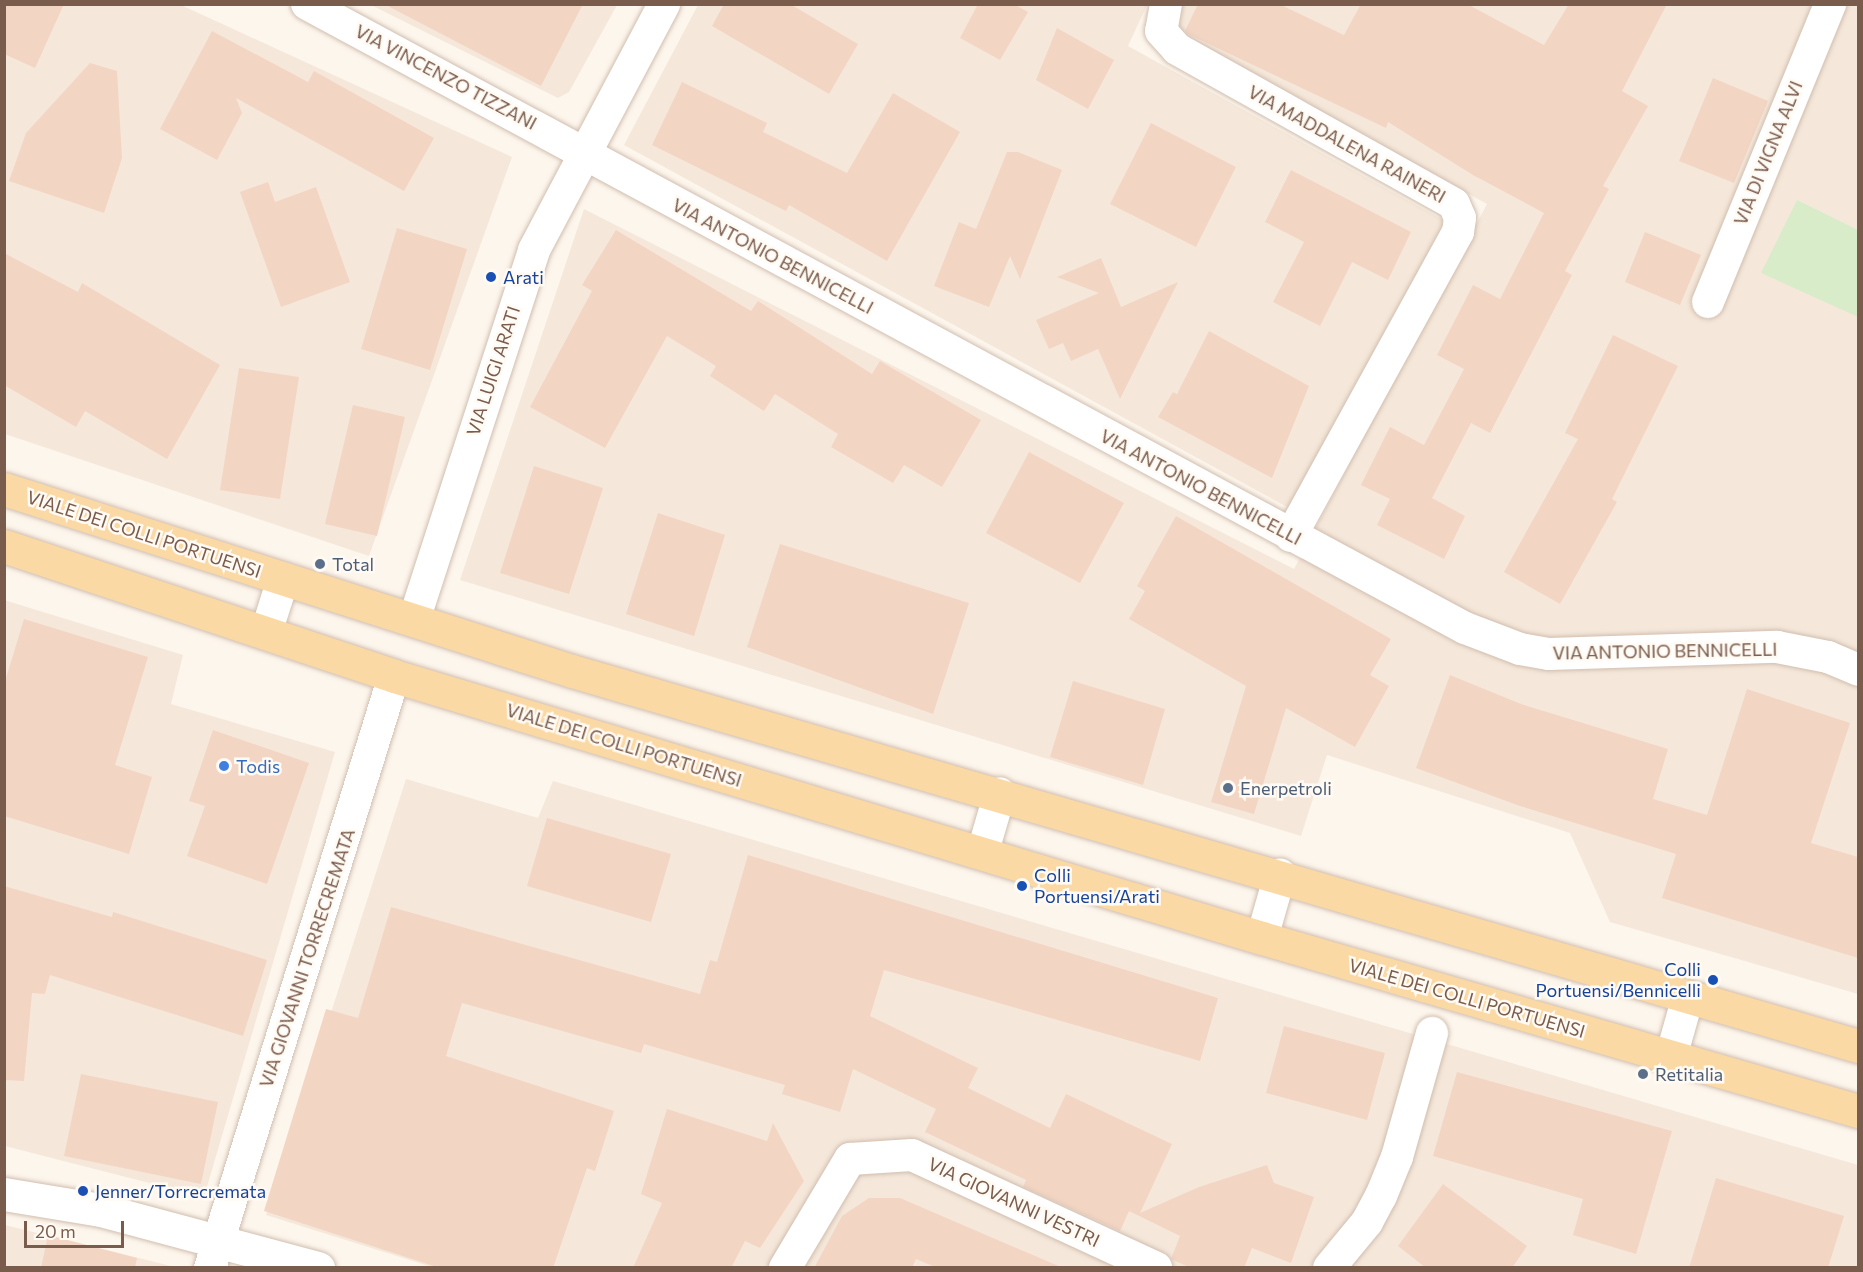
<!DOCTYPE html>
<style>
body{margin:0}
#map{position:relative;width:1863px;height:1272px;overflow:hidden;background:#fdf6ec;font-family:Commissioner,sans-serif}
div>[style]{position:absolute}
.residential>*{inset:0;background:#f5e8da}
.green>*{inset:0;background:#d8ecc9}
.building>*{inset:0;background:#f3d5c3}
.roads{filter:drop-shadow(0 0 2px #d1beb0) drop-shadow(0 0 2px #d1beb0)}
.minor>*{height:32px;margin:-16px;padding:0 16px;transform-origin:16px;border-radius:16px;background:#fff}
.tertiary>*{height:33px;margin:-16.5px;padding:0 16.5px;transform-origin:16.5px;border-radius:16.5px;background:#fff}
.primary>*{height:33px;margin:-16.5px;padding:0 16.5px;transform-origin:16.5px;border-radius:16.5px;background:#fbd9a5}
.dots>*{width:16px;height:16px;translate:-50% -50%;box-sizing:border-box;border:3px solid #fffaf3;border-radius:50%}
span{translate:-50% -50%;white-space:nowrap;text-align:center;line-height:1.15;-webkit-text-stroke:5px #fffaf3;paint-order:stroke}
.street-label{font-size:18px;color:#7a5c4d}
.transit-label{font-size:18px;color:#164399}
.left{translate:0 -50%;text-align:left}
.right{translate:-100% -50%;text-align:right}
.service-label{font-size:18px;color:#4e5e75}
.shop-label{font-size:18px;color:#366cbe}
.frame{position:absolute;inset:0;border:6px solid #7a5c4d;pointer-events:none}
.scale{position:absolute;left:24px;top:1221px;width:100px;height:27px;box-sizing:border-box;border:3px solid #7a5c4d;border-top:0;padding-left:8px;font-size:18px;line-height:21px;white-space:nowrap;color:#7a5c4d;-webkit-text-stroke:4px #fffaf3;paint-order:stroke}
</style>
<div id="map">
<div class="residential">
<i style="clip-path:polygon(5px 5px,181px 5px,512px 157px,369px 556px,5px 434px)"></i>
<i style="clip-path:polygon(371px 5px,617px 5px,569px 92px,558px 98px)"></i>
<i style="clip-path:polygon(698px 5px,1147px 5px,1128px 46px,1445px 221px,1289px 508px,624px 145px)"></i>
<i style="clip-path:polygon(1182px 5px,1858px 5px,1858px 994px,1610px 922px,1570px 833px,1327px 755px,1301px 836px,460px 580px,584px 209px,1294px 569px,1487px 204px,1170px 28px)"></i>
<i style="clip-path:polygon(4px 600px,183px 655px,171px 704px,335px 752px,204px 1197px,5px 1146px)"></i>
<i style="clip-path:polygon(406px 779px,538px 818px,553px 781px,1858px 1165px,1858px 1267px,435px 1268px,266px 1215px)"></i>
<i style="clip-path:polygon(5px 1225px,175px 1267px,5px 1267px)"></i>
</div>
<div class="green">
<i style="clip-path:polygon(1797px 200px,1858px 230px,1858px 317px,1761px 273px)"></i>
</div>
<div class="building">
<i style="clip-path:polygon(4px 4px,64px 4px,35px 68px,4px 54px)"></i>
<i style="clip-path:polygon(384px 4px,583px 4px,541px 86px)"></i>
<i style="clip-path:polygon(724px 4px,790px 4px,858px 44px,829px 94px,712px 26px)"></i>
<i style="clip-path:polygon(978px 4px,1014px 4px,1028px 12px,1000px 60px,960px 38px)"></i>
<i style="clip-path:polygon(1198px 4px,1279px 4px,1344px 35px,1361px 4px,1467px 4px,1544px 45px,1569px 4px,1667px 4px,1622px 91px,1648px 106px,1603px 186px,1609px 189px,1565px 271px,1572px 275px,1490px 433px,1471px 423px,1432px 498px,1465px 516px,1444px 559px,1377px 525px,1390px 499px,1361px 485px,1390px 427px,1424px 445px,1464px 369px,1437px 355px,1473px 285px,1500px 299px,1544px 213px,1473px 175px,1388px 122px,1386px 128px,1188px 34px,1185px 31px)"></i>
<i style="clip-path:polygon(1057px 28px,1114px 60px,1088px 109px,1036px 80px)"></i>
<i style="clip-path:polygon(212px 31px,308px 82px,314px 71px,434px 138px,404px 191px,236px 98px,242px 113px,217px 160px,160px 129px)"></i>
<i style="clip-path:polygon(90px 63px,117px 71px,122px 158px,104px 213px,9px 181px,26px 133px)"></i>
<i style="clip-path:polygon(1713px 78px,1768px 101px,1734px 183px,1679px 161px)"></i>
<i style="clip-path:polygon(682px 82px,767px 123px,763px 132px,847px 173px,893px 93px,960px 132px,887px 261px,789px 205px,786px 211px,652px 145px)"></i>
<i style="clip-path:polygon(1151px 123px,1236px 167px,1196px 247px,1110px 204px)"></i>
<i style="clip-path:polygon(1007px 152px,1018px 152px,1062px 170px,1020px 279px,1010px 256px,989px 307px,934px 286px,959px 222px,976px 229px)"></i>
<i style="clip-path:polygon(1291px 170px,1411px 232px,1388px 280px,1352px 262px,1320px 326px,1273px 302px,1304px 242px,1265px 222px)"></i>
<i style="clip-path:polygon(268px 182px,275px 202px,316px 187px,350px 282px,281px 307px,240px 192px)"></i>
<i style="clip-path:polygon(397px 228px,467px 249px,430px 370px,361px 349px)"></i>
<i style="clip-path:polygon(616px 230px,751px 311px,758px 301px,872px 374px,880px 361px,981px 420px,942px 487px,904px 465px,893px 483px,831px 447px,838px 434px,775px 394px,764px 411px,710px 376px,716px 366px,667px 336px,605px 448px,530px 407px,592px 291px,582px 285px)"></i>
<i style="clip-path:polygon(1645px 232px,1701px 255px,1680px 305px,1625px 282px)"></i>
<i style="clip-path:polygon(4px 253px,78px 292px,82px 283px,220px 365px,167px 459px,85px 411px,76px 427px,4px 385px)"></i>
<i style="clip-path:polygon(1101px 258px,1121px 307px,1178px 282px,1120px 399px,1098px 349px,1071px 361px,1063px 343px,1049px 349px,1036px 320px,1099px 293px,1057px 277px)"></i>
<i style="clip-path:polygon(1209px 331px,1309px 386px,1272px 478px,1158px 417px,1173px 392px,1177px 394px)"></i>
<i style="clip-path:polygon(1613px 335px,1678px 366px,1612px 499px,1617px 502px,1560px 604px,1504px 572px,1578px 439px,1565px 433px)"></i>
<i style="clip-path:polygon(239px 368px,299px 377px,280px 499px,220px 490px)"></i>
<i style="clip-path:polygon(353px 405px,405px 417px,377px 536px,325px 524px)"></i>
<i style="clip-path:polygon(1029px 452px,1124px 503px,1080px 583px,986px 533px)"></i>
<i style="clip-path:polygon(534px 466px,603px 488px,569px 594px,500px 573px)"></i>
<i style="clip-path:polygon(658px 513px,725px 535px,694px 636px,626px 614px)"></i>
<i style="clip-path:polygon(1176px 516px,1391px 639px,1370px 675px,1389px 686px,1355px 747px,1286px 708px,1254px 814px,1211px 802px,1246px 686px,1129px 619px,1145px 591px,1137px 586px)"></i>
<i style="clip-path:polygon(780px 544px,969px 603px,933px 714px,747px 647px)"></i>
<i style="clip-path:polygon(24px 619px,148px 657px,115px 765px,152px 777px,129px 854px,4px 816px,4px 685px)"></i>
<i style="clip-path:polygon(1450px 675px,1521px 704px,1668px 749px,1653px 799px,1707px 815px,1747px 689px,1850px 723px,1811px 843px,1858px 857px,1858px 958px,1662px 898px,1676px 854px,1520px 806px,1416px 768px)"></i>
<i style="clip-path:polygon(1073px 681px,1165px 709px,1143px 785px,1050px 757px)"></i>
<i style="clip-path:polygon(213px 730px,309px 763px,267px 884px,187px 856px,205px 806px,189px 801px)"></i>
<i style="clip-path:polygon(547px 818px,671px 854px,651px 922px,527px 886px)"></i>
<i style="clip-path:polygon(748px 855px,1218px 998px,1200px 1061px,884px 970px,870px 1016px,978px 1068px,968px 1088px,1050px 1128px,1066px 1094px,1172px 1144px,1140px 1213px,1199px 1187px,1267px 1165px,1274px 1183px,1314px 1197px,1291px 1263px,1252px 1248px,1244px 1268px,1191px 1268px,1171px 1259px,1180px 1236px,1129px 1211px,1120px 1231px,1023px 1187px,1026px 1180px,925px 1132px,936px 1109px,853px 1069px,840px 1112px,782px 1094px,785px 1085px,644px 1044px,641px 1053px,462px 1003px,446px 1056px,614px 1111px,595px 1171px,587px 1168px,553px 1268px,440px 1268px,264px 1211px,326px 1009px,358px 1018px,391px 907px,700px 994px,710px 960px,717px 962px)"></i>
<i style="clip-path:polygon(4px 886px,112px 917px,113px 912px,267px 960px,243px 1036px,50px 975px,45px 994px,32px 993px,24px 1081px,4px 1080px)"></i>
<i style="clip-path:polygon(1284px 1026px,1385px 1053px,1367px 1120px,1266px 1093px)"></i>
<i style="clip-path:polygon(1457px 1072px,1672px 1131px,1636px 1254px,1573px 1235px,1583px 1199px,1433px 1156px)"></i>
<i style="clip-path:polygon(81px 1074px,218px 1102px,201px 1184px,64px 1156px)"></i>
<i style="clip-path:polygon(667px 1109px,767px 1141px,773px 1123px,804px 1181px,760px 1248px,745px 1241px,731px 1268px,633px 1268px,662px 1203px,641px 1194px)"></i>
<i style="clip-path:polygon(1716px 1178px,1844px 1216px,1828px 1268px,1689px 1268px)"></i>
<i style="clip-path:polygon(1443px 1184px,1527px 1246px,1512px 1268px,1426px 1268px,1398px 1246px)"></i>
<i style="clip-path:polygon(869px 1198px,900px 1198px,1063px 1268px,937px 1268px,916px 1259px,912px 1268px,814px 1268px,842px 1216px)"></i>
<i style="clip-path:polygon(48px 1235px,137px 1258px,135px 1268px,41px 1268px)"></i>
</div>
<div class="roads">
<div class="minor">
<i style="left:307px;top:4px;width:1315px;rotate:28.32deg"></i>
<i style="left:1465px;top:628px;width:59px;rotate:20.9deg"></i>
<i style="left:1520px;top:649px;width:29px;rotate:10deg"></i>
<i style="left:1549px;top:654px;width:228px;rotate:-1.8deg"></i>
<i style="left:1777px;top:647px;width:52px;rotate:11.1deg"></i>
<i style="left:1828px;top:657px;width:33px;rotate:23deg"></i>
<i style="left:1166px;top:4px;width:27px;rotate:100deg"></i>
<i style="left:1161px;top:31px;width:24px;rotate:48deg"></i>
<i style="left:1177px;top:49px;width:317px;rotate:29.2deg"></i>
<i style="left:1454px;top:204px;width:15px;rotate:67deg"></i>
<i style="left:1460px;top:218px;width:14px;rotate:98deg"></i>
<i style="left:1458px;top:232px;width:347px;rotate:118.8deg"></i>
<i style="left:1708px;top:302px;width:322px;rotate:-67.7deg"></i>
<i style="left:414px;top:620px;width:389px;rotate:-72deg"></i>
<i style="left:534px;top:250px;width:278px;rotate:-62.1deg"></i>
<i style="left:266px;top:633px;width:57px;rotate:-72.5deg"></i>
<i style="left:983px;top:851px;width:60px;rotate:-73.7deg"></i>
<i style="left:1262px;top:938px;width:66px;rotate:-74.1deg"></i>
<i style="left:1671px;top:1057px;width:62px;rotate:-74.2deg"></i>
<i style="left:210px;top:1268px;width:620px;rotate:-72.73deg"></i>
<i style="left:785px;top:1268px;width:127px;rotate:-59.2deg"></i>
<i style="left:850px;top:1159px;width:62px;rotate:-3.7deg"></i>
<i style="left:912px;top:1155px;width:269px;rotate:24.8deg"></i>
<i style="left:1329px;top:1268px;width:60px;rotate:-50.4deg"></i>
<i style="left:1367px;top:1222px;width:30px;rotate:-62deg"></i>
<i style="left:1381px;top:1196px;width:42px;rotate:-67.7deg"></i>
<i style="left:1397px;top:1157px;width:129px;rotate:-74.2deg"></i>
</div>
<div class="tertiary">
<i style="left:4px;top:1194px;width:98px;rotate:9.4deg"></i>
<i style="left:101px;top:1210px;width:225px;rotate:15deg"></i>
</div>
<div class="primary">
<i style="left:4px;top:489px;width:596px;rotate:17.77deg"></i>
<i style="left:572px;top:671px;width:1340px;rotate:16.26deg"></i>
<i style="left:4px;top:546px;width:411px;rotate:18.4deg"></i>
<i style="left:394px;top:676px;width:907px;rotate:16.8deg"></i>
<i style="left:1262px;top:938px;width:621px;rotate:16.19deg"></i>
</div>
</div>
<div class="dots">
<i style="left:491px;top:277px;background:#1a4fb4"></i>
<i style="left:320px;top:564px;background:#5c6f8a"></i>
<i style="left:224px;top:766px;background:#3f7fe0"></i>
<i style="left:1228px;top:788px;background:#5c6f8a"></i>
<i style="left:1022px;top:886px;background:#1a4fb4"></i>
<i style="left:1713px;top:980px;background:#1a4fb4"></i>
<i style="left:1643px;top:1074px;background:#5c6f8a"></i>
<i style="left:83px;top:1191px;background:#1a4fb4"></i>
</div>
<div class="street-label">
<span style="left:446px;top:77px;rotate:28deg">VIA VINCENZO TIZZANI</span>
<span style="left:1347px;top:144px;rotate:29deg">VIA MADDALENA RAINERI</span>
<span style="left:1768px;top:153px;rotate:-68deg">VIA DI VIGNA ALVI</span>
<span style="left:773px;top:256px;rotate:28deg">VIA ANTONIO BENNICELLI</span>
<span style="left:493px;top:371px;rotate:-72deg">VIA LUIGI ARATI</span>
<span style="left:1201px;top:487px;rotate:28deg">VIA ANTONIO BENNICELLI</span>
<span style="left:144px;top:534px;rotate:18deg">VIALE DEI COLLI PORTUENSI</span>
<span style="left:1665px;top:651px;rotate:-1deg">VIA ANTONIO BENNICELLI</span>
<span style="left:624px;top:745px;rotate:17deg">VIALE DEI COLLI PORTUENSI</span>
<span style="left:307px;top:958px;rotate:-72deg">VIA GIOVANNI TORRECREMATA</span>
<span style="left:1467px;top:998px;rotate:16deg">VIALE DEI COLLI PORTUENSI</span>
<span style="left:1014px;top:1202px;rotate:25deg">VIA GIOVANNI VESTRI</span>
</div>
<div class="transit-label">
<span class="left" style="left:503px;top:277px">Arati</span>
<span class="left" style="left:1034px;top:886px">Colli<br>Portuensi/Arati</span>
<span class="right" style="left:1701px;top:980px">Colli<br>Portuensi/Bennicelli</span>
<span class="left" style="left:95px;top:1191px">Jenner/Torrecremata</span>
</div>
<div class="service-label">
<span class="left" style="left:332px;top:564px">Total</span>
<span class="left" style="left:1240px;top:788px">Enerpetroli</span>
<span class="left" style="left:1655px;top:1074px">Retitalia</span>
</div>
<div class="shop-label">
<span class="left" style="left:236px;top:766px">Todis</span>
</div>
<div class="frame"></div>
<div class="scale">20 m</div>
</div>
